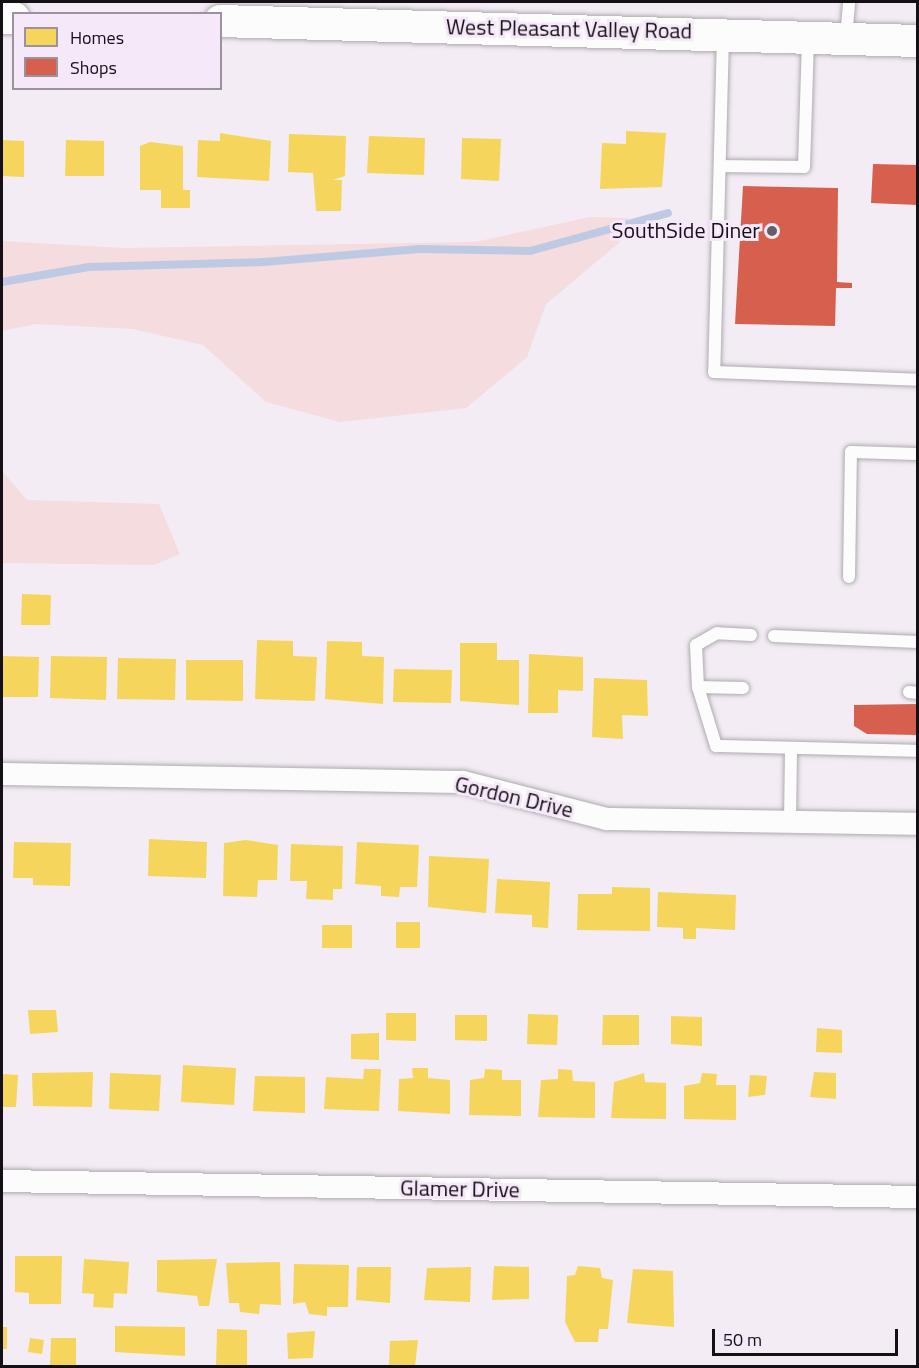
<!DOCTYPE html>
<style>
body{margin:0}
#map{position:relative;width:919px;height:1368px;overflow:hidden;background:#f3ecf4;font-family:"Titillium Web",sans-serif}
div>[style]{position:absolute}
.green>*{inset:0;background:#f5dcde}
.homes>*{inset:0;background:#f6d55c}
.shops>*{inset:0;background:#d6604d}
.stream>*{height:8px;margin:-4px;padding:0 4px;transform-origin:4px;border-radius:4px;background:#becae4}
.roads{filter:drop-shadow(0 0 2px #afaab0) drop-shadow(0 0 2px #afaab0)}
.lane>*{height:12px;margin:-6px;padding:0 6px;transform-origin:6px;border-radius:6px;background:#fdfcfd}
.street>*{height:22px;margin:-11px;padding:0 11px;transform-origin:11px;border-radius:11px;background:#fdfcfd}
.secondary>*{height:32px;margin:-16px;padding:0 16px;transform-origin:16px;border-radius:16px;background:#fdfcfd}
.dots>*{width:16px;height:16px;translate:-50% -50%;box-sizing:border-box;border:3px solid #f5e8f8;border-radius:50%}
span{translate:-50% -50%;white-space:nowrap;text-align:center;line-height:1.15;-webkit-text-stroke:6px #f5e8f8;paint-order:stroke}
.street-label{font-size:22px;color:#151016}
.poi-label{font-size:22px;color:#151016}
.right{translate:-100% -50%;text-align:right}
.frame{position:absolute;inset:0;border:3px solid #151016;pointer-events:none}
.legend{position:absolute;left:12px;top:12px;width:210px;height:78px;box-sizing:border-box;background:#f5e8f8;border:2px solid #9b929e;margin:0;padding:8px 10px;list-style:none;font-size:18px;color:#151016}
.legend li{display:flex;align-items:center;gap:12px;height:30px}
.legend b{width:30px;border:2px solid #9b929e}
.scale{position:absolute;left:712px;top:1329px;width:186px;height:27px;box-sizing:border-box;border:3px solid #151016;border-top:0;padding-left:8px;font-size:18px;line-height:21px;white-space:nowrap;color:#151016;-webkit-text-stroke:4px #f5e8f8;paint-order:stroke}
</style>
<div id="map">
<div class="green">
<i style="clip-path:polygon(590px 217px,629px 218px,620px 242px,546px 304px,527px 357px,466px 408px,340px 422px,266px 402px,203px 345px,133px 329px,36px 324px,2px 331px,2px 241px,124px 248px,475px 242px)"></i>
<i style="clip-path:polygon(2px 471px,27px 500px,159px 504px,180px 554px,154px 565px,2px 563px)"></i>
</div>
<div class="homes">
<i style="clip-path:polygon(626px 131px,666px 133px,662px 187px,600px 189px,602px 143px,626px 144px)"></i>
<i style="clip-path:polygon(220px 133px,271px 141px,269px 181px,197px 177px,198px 140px,220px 141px)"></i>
<i style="clip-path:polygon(289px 134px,346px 136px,345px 176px,333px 180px,342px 180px,341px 211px,316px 211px,313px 173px,288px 172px)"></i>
<i style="clip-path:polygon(369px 136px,425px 138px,424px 175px,367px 173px)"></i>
<i style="clip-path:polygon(462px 138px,501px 139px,499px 181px,461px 179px)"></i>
<i style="clip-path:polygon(2px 140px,24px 141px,24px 177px,2px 176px)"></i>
<i style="clip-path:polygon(66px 140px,104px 141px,104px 176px,65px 176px)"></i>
<i style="clip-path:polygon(150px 142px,183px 146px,183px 190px,190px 190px,190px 208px,161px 208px,161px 190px,140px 190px,140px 146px)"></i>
<i style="clip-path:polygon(22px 594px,51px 595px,50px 625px,21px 625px)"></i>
<i style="clip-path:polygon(257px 640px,293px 641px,293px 656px,317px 657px,315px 701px,255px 699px)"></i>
<i style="clip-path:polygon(327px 641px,362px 642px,362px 656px,384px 657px,383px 704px,325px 699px)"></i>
<i style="clip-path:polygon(460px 643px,497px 643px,497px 660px,519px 660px,519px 705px,460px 701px)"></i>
<i style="clip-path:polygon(529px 654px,583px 657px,583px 691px,558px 690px,558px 713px,528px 713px)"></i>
<i style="clip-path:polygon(2px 656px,39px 657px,38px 697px,2px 697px)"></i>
<i style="clip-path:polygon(51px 656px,107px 657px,106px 700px,50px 698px)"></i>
<i style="clip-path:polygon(118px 658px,176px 659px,175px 700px,117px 699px)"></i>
<i style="clip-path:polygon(186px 660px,243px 660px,243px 701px,186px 700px)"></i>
<i style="clip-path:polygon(394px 669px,452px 670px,451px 703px,393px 702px)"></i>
<i style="clip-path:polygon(594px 678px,647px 680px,648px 716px,622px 715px,623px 739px,592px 737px)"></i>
<i style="clip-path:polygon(149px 839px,207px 842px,206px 878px,148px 876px)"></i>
<i style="clip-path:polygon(246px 840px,278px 845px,277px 880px,258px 880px,257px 897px,223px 896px,224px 843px)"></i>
<i style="clip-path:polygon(14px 842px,71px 843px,70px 886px,33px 885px,33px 878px,13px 878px)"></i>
<i style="clip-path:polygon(357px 842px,419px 845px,417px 887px,400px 887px,399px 897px,381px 896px,381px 886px,355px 884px)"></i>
<i style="clip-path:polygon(291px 844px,343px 846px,342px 889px,333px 889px,333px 900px,306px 899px,307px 881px,290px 881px)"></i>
<i style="clip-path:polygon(429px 856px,489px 859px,486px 913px,428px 907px)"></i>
<i style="clip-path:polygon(497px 879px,550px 882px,548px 928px,532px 927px,532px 915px,495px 913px)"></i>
<i style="clip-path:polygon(612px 887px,650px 888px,650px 931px,577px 930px,578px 894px,612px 894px)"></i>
<i style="clip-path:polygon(658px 892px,736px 895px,735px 930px,696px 928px,696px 939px,683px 939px,683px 928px,657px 927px)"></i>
<i style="clip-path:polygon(396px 922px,420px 922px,420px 948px,396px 948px)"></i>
<i style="clip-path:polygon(322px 925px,352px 925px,352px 948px,322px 948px)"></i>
<i style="clip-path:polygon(28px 1010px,56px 1010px,58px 1032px,30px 1034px)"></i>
<i style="clip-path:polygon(386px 1013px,416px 1013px,416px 1041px,386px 1040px)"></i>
<i style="clip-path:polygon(528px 1014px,558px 1015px,557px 1045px,527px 1044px)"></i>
<i style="clip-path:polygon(455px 1015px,487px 1015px,487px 1041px,455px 1040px)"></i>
<i style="clip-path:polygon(603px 1015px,639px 1015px,639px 1045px,602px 1045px)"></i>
<i style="clip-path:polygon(671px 1016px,702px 1017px,702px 1046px,671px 1044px)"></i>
<i style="clip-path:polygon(817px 1028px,842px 1030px,842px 1053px,816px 1052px)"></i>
<i style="clip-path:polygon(379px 1033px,379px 1060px,351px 1059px,351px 1034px)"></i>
<i style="clip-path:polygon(183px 1065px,236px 1068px,234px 1105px,181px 1102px)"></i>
<i style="clip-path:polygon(412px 1068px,428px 1068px,428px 1078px,450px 1080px,450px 1114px,398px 1111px,399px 1079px,413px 1078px)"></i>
<i style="clip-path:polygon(364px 1069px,381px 1069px,379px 1111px,324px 1109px,326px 1077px,363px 1079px)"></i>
<i style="clip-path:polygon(485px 1069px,502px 1070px,502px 1080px,521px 1080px,521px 1116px,469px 1115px,470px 1080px,484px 1078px)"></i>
<i style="clip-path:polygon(558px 1069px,572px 1070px,573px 1081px,595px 1082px,595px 1118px,538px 1117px,541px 1080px,558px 1079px)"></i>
<i style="clip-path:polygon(93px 1072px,92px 1107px,33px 1106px,32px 1073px)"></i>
<i style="clip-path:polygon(814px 1072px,836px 1073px,836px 1099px,810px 1097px)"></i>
<i style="clip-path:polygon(110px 1073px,161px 1075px,159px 1111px,109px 1109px)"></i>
<i style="clip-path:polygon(644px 1073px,645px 1082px,666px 1083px,666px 1119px,611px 1118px,614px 1082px)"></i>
<i style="clip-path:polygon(702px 1073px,717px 1074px,716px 1085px,736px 1085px,736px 1120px,684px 1119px,684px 1086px,700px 1083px)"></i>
<i style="clip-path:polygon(2px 1074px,18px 1075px,16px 1107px,2px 1107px)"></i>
<i style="clip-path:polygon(750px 1075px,767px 1076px,765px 1095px,748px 1097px)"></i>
<i style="clip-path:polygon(255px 1076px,305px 1077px,305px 1113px,253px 1111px)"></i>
<i style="clip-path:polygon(15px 1256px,62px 1256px,61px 1304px,29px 1304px,29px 1293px,15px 1292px)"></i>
<i style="clip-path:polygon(84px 1259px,129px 1262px,127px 1294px,114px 1293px,113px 1308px,93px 1307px,94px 1294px,82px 1293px)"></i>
<i style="clip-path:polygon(217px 1259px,209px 1306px,199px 1306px,197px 1296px,157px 1292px,157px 1260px)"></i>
<i style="clip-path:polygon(280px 1262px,281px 1305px,260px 1304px,259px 1314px,240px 1312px,239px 1303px,229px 1303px,226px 1263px)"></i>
<i style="clip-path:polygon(294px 1264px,349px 1265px,348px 1307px,327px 1307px,327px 1316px,309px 1314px,305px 1302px,293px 1304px)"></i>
<i style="clip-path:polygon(494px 1266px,529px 1267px,529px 1299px,492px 1300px)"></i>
<i style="clip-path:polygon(578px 1266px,600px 1268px,602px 1278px,613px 1280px,608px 1329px,599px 1329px,598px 1342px,575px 1342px,565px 1322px,567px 1276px,575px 1275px)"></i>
<i style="clip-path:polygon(357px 1267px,391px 1267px,390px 1303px,356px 1300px)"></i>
<i style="clip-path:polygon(471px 1267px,470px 1302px,424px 1300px,427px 1268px)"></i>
<i style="clip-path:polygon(633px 1269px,673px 1271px,674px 1327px,627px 1323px)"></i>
<i style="clip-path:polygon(115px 1326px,185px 1327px,185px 1356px,115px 1352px)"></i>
<i style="clip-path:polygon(2px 1327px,7px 1327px,7px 1349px,2px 1349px)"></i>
<i style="clip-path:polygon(217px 1329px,247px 1330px,247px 1366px,216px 1366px)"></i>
<i style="clip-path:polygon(315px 1331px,313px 1358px,288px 1359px,287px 1333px)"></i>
<i style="clip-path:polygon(30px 1338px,44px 1340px,42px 1354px,28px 1352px)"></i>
<i style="clip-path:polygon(51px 1338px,76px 1338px,76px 1366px,50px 1366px)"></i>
<i style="clip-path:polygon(418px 1340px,415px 1366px,389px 1365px,390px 1341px)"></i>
</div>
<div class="shops">
<i style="clip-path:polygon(873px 164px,918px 165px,918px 205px,871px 203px)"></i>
<i style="clip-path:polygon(743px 186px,838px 188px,837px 282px,852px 283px,852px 288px,836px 288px,835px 326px,735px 324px)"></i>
<i style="clip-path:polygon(918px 704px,918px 735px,867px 734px,854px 726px,854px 705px)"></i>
</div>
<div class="stream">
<i style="left:2px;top:282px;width:88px;rotate:-9.8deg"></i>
<i style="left:89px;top:267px;width:175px;rotate:-1.6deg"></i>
<i style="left:264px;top:262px;width:156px;rotate:-4.8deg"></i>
<i style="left:419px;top:249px;width:111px;rotate:1deg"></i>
<i style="left:530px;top:251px;width:143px;rotate:-15.4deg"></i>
</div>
<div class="roads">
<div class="lane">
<i style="left:723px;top:36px;width:336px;rotate:91.5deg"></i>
<i style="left:714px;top:372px;width:204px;rotate:2.2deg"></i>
<i style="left:846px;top:38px;width:36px;rotate:-85deg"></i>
<i style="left:720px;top:166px;width:84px;rotate:0.7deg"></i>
<i style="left:804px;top:167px;width:128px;rotate:-88.2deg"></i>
<i style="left:849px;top:577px;width:125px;rotate:-89.1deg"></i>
<i style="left:851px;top:452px;width:67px;rotate:1.7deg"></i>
<i style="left:751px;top:635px;width:34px;rotate:-177deg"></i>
<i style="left:717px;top:633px;width:24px;rotate:150deg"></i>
<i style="left:696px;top:645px;width:42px;rotate:87.3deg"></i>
<i style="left:698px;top:687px;width:62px;rotate:73deg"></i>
<i style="left:716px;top:746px;width:202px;rotate:1.4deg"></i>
<i style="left:774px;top:636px;width:144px;rotate:2.4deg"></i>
<i style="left:698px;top:687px;width:45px;rotate:1.3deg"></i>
<i style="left:909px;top:692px;width:9px;rotate:6deg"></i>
<i style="left:790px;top:822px;width:74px;rotate:-89.2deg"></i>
</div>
<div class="street">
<i style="left:2px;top:774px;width:461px;rotate:1deg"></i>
<i style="left:463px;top:782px;width:149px;rotate:14.4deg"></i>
<i style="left:607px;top:819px;width:311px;rotate:0.9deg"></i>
<i style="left:2px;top:1181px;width:916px;rotate:1deg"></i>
</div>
<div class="secondary">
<i style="left:2px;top:18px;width:12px"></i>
<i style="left:220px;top:21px;width:698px;rotate:1.64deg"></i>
</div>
</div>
<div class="dots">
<i style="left:772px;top:231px;background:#635d64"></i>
</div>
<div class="street-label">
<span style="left:569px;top:29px;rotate:1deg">West Pleasant Valley Road</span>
<span style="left:514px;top:797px;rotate:13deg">Gordon Drive</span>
<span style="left:460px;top:1189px;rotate:1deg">Glamer Drive</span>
</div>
<div class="poi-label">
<span class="right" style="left:760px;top:231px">SouthSide Diner</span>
</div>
<div class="frame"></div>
<ul class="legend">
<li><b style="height:16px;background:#f6d55c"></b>Homes</li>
<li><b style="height:16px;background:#d6604d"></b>Shops</li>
</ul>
<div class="scale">50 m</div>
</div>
